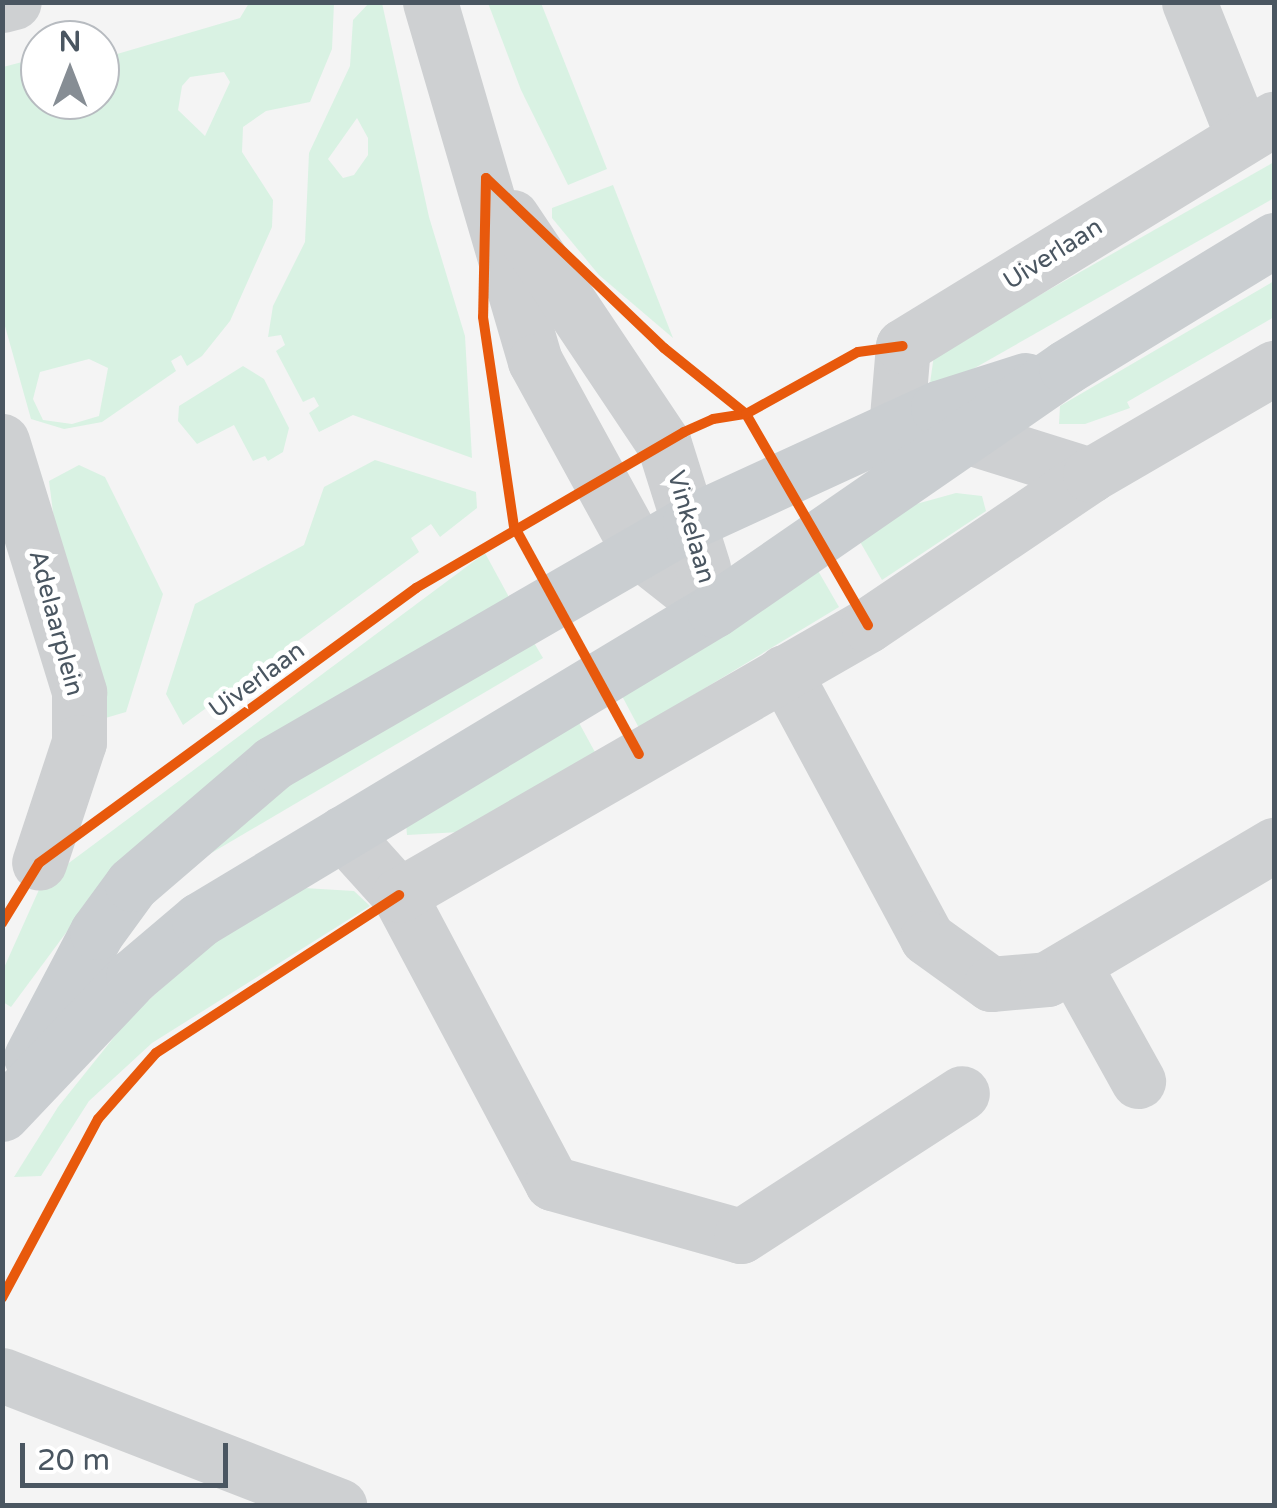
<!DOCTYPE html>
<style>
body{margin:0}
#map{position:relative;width:1277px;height:1508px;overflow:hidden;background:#f4f4f4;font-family:"Varela Round",sans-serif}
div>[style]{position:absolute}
.green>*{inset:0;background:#d9f2e3}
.minor>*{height:55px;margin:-27.5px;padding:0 27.5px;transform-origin:27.5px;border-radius:27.5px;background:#ced0d2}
.major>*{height:55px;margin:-27.5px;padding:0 27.5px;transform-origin:27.5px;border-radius:27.5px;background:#caced1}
.cycleway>*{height:10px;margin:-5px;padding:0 5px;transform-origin:5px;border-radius:5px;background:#e8590c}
span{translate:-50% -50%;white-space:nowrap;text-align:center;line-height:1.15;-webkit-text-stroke:10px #fff;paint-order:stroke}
.street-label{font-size:25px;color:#4a5661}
.frame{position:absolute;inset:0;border:5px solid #4a5661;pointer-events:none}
.north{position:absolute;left:20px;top:20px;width:100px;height:100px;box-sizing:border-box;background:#fff;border:2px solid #b7bbc0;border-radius:50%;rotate:0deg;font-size:28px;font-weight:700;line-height:40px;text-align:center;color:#4a5661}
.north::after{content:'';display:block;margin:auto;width:35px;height:45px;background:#868d94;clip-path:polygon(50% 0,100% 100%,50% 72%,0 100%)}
.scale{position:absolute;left:20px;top:1443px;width:208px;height:45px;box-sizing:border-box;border:5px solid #4a5661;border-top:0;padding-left:12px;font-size:30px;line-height:35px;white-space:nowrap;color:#4a5661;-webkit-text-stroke:8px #fff;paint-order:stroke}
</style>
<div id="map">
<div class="green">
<i style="clip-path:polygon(evenodd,249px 3px,334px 3px,332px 49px,310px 102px,266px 111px,243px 127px,242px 152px,273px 200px,272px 227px,230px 321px,202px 356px,187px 366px,181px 355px,171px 361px,176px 371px,102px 422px,64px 429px,31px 419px,3px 319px,3px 67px,26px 61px,40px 67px,40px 100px,100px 100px,100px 59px,240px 18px,249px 3px,224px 72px,230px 82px,205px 136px,178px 110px,182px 86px,190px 77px,224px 72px,249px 3px,89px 359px,108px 368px,99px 416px,72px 424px,43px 420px,33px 399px,40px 372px,89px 359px)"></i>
<i style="clip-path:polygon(evenodd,369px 3px,382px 3px,429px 217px,465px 336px,472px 458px,353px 415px,319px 432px,309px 413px,319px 406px,314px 397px,303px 402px,276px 351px,285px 345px,281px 335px,268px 337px,273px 306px,305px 242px,309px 153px,350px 66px,353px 20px,369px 3px,357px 118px,368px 138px,368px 155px,354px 175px,343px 178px,328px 159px,357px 118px)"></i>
<i style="clip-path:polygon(488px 3px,541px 3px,607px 169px,568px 185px,521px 90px)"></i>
<i style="clip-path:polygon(1274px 162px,1274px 198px,943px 386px,930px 383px,934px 355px)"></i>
<i style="clip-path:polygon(613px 185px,673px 338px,599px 275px,552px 218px,552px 208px)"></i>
<i style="clip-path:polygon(1274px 281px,1274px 317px,1127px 402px,1130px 408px,1085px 424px,1059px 424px,1060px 406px)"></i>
<i style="clip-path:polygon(243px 366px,264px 379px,289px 428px,283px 452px,268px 461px,265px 456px,253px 461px,234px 425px,197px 444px,178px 421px,179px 406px)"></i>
<i style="clip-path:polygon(375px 460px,476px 492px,477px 508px,440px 537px,431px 524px,411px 538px,419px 552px,183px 725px,166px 694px,195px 604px,304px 545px,324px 487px)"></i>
<i style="clip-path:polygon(79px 465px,105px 477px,163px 594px,126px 712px,102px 719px,58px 551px,49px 481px)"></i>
<i style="clip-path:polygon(956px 493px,982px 496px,986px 511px,882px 580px,859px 540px,909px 506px)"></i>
<i style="clip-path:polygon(485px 553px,510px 599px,94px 895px,11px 1007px,3px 1002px,3px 970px,42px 883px)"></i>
<i style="clip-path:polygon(817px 569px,839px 607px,639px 728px,622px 696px)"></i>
<i style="clip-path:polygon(530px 636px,543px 658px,191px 865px,230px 822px)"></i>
<i style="clip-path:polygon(578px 721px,596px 754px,460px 832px,407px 835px,406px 824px)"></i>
<i style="clip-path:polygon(304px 888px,354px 891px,370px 906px,152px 1043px,89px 1101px,41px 1176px,14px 1177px,58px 1107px,131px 1016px,222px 934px)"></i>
</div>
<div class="minor">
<i style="left:430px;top:2px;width:374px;rotate:73.7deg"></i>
<i style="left:535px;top:361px;width:217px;rotate:61.3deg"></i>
<i style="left:639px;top:551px;width:95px;rotate:38.2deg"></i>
<i style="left:1189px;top:2px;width:145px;rotate:68.2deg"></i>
<i style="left:2px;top:5px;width:12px;rotate:-14deg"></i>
<i style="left:512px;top:217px;width:273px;rotate:56.2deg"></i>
<i style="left:664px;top:444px;width:130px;rotate:72.5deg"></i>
<i style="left:896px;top:429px;width:83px;rotate:-85.2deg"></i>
<i style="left:903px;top:346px;width:435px;rotate:-31.5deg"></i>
<i style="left:972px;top:438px;width:124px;rotate:17.4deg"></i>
<i style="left:2px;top:441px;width:263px;rotate:72.9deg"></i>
<i style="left:79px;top:692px;width:50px;rotate:90deg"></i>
<i style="left:79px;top:742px;width:127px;rotate:108.3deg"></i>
<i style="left:784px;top:672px;width:302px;rotate:61.7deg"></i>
<i style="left:927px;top:938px;width:79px;rotate:35.7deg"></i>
<i style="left:991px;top:984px;width:56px;rotate:-5.1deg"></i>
<i style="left:1047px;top:979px;width:264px;rotate:-30.6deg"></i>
<i style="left:343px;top:833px;width:84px;rotate:47.9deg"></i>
<i style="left:399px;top:895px;width:326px;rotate:62deg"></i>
<i style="left:552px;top:1183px;width:196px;rotate:15.7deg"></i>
<i style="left:741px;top:1236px;width:263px;rotate:-32.9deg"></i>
<i style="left:399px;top:895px;width:541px;rotate:-29.93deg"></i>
<i style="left:868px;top:625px;width:268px;rotate:-34deg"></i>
<i style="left:1090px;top:475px;width:213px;rotate:-30.2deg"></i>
<i style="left:1073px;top:964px;width:134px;rotate:60.9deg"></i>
<i style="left:2px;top:1375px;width:362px;rotate:21.2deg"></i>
</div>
<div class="major">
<i style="left:31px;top:1057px;width:141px;rotate:-62.2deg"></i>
<i style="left:97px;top:932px;width:59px;rotate:-53.9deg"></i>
<i style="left:132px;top:884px;width:186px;rotate:-40.6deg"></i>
<i style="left:273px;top:763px;width:482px;rotate:-30deg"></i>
<i style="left:690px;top:522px;width:273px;rotate:-24.7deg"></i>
<i style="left:938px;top:408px;width:92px;rotate:-17.7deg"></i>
<i style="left:2px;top:1114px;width:190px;rotate:-46.5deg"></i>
<i style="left:133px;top:976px;width:87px;rotate:-40.3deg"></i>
<i style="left:199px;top:920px;width:601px;rotate:-31.05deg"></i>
<i style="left:714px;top:610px;width:428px;rotate:-34.6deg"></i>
<i style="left:1066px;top:367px;width:244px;rotate:-31.4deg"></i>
</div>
<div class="cycleway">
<i style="left:486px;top:178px;width:139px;rotate:91.2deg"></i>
<i style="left:483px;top:317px;width:211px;rotate:81.6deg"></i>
<i style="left:514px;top:526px;width:260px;rotate:61.3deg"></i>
<i style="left:486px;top:178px;width:246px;rotate:43.7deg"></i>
<i style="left:664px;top:348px;width:105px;rotate:38.8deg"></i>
<i style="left:746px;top:414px;width:244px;rotate:60deg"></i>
<i style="left:2px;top:923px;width:70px;rotate:-58.3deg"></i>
<i style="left:39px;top:863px;width:467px;rotate:-36.1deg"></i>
<i style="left:416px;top:588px;width:310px;rotate:-30.2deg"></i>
<i style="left:684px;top:432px;width:32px;rotate:-24deg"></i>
<i style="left:713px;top:419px;width:33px;rotate:-9deg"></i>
<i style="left:746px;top:414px;width:128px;rotate:-29deg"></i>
<i style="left:858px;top:352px;width:45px;rotate:-7.6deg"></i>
<i style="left:2px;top:1298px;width:203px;rotate:-61.8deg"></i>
<i style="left:98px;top:1119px;width:88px;rotate:-48.7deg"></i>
<i style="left:156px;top:1053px;width:290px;rotate:-33deg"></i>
</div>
<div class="street-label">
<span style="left:1053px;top:254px;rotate:-32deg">Uiverlaan</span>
<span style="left:691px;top:527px;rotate:74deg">Vinkelaan</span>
<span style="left:56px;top:623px;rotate:75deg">Adelaarplein</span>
<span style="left:257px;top:680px;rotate:-36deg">Uiverlaan</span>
</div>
<div class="frame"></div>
<div class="north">N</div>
<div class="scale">20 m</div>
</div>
